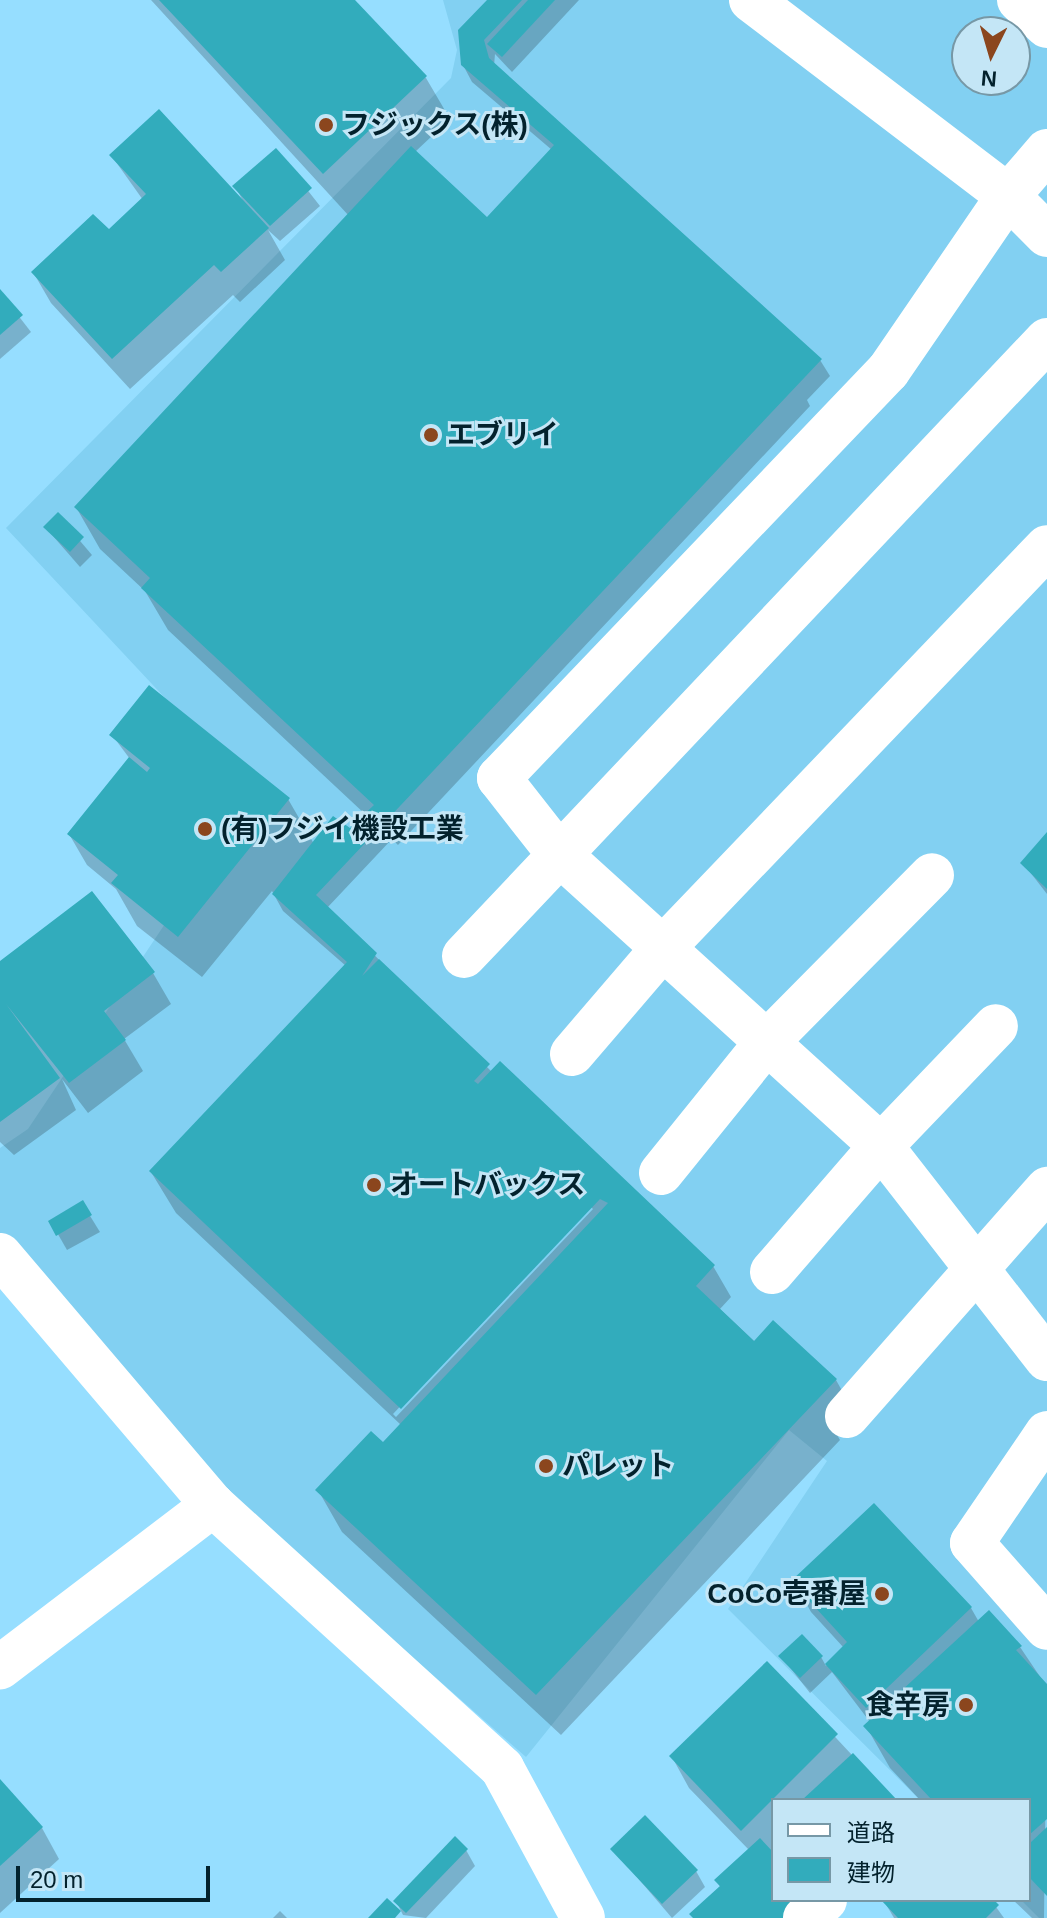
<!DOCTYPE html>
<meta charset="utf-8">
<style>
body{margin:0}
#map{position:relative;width:1047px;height:1918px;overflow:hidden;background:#96deff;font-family:Helvetica,"Noto Sans JP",sans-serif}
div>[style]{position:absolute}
.built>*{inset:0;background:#82d0f2}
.shadow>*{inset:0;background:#0003}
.building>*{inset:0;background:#32acbc}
.minor>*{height:44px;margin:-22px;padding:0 22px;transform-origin:22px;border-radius:22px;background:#fff}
.dots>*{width:22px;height:22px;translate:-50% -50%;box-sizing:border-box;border:4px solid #c4e6f6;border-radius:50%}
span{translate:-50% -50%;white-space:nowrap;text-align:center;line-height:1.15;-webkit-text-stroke:6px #c4e6f6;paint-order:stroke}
.poi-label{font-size:28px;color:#03222d;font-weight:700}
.left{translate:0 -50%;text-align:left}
.right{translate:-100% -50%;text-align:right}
.legend{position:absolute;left:771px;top:1798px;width:260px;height:104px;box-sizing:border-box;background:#c4e6f6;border:2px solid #7798a6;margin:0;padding:10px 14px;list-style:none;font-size:24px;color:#03222d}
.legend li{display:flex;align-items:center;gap:16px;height:40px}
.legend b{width:40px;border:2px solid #7798a6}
.north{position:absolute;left:951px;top:16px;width:80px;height:80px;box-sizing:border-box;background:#c4e6f6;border:2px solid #7798a6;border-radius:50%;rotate:185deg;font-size:22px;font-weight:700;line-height:32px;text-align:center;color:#03222d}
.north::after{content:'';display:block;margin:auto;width:28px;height:36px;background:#8b461e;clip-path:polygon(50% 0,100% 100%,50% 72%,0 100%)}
.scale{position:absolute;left:16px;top:1866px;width:194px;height:36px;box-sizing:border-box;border:4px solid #03222d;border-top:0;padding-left:10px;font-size:24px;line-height:28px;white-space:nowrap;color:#03222d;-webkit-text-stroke:6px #c4e6f6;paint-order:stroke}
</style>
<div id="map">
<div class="built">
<i style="clip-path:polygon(evenodd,443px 0,1047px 0,1047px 1918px,1039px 1918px,1021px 1900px,1029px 1900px,1029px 1800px,920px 1800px,728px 1609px,827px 1461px,789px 1430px,526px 1757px,227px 1494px,0 1243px,0 1148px,28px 1129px,253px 792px,6px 528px,451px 78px,457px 50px,443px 0,967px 32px,1015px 32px,1015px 80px,967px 80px,967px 32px)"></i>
</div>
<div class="shadow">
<i style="clip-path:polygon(evenodd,151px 0,352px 0,426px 78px,450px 119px,415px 152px,487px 220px,552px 150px,472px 82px,463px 65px,490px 0,579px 0,512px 72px,495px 54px,494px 66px,820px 360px,830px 376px,807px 400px,810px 406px,398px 845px,392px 839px,327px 908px,492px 1072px,713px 1266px,731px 1297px,720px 1309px,755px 1342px,836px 1380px,845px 1396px,825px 1415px,840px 1440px,561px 1735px,342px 1532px,318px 1490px,383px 1444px,401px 1425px,176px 1213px,151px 1172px,346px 966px,283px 911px,272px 891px,202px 977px,137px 926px,116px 889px,87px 865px,69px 834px,130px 759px,112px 735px,288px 799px,314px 844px,350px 830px,366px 815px,168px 630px,145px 591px,100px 549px,76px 507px,349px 216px,151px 0,590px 1206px,593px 1209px,396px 1417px,393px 1414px,590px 1206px)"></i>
<i style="clip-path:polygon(276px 150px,320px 206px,280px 241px,268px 230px,285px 260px,240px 302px,233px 295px,130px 389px,51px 303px,33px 272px,109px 232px,143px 200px,111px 155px,243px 201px,235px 186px)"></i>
<i style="clip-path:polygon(0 292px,31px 332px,0 359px)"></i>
<i style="clip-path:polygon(58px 515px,92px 555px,80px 567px,46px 528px)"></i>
<i style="clip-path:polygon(1047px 835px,1047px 894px,1023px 863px)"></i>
<i style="clip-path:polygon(0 964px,153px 973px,171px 1004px,124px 1039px,143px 1071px,88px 1113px,62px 1079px,76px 1110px,14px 1155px,0 1142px)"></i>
<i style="clip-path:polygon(82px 1203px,100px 1232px,67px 1250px,51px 1222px)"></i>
<i style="clip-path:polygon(794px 1581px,971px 1608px,979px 1622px,1020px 1647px,1047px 1687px,1044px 1918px,1032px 1918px,1013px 1900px,1029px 1900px,1029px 1800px,920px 1800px,890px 1768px,866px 1726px,870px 1722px,832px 1672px,810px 1693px,781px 1656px,821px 1657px,826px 1666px,844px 1648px,811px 1612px)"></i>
<i style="clip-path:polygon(767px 1664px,894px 1800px,773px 1800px,773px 1900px,694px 1918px,721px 1888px,716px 1881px,749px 1850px,689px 1788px,672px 1757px)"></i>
<i style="clip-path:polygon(0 1782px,42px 1828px,59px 1859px,0 1913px)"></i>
<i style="clip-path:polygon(613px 1849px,696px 1871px,705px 1887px,672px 1918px)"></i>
<i style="clip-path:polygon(466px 1850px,475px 1866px,426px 1918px,403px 1915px,396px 1901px)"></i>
<i style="clip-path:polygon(991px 1900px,1004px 1918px,894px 1918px,884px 1901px)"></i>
<i style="clip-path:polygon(280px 1911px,287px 1918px,273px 1918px)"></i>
</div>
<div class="building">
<i style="clip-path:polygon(159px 0,355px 0,427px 76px,323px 174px)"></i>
<i style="clip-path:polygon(487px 0,522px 0,484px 40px,489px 58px,822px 359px,316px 895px,377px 953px,362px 976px,379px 959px,490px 1064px,474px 1081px,478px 1084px,500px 1061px,715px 1265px,696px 1286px,754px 1341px,773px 1320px,837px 1379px,536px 1695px,315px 1490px,371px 1431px,383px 1442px,608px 1203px,600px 1199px,401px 1409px,149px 1171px,347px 962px,272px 894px,333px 816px,350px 828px,374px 805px,141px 588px,150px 578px,74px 507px,411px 146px,487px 217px,554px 145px,461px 65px,458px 30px)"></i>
<i style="clip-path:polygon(528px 0,555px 0,502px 57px,487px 44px)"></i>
<i style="clip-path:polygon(159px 109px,269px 228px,221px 272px,214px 265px,112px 359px,31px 272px,93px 214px,109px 229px,146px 194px,109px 155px)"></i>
<i style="clip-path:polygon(276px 148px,312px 188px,270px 226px,232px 186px)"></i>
<i style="clip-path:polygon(0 289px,23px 315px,0 335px)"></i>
<i style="clip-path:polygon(58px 512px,84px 537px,70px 552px,43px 527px)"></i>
<i style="clip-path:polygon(149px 685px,290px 798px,178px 937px,111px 883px,118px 875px,67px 834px,129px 757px,147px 772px,150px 768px,109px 735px)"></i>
<i style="clip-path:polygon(1047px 832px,1047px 889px,1020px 863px)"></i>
<i style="clip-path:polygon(92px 891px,155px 972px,104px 1011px,126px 1040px,69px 1083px,6px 1004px,60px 1078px,0 1122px,0 961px)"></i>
<i style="clip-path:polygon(83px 1200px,92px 1215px,56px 1236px,48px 1221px)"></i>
<i style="clip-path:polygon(874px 1503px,972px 1607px,866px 1708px,825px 1664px,847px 1642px,791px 1581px)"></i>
<i style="clip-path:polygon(989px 1610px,1022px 1646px,1016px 1650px,1047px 1684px,1047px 1819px,1029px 1835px,1029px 1800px,932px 1800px,863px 1726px)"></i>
<i style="clip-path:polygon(802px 1634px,823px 1656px,800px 1678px,778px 1656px)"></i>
<i style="clip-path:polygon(767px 1661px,838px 1734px,741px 1831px,669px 1756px)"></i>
<i style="clip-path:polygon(853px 1753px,897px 1800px,802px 1800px)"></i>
<i style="clip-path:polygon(0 1779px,43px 1827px,0 1866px)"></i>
<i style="clip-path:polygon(645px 1815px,698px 1870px,662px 1904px,610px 1849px)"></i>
<i style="clip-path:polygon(1047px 1827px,1047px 1896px,1029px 1877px,1029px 1844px)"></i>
<i style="clip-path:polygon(455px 1836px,468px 1849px,406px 1913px,393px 1901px)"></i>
<i style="clip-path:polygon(760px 1838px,773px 1852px,773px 1900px,803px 1900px,784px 1918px,693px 1918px,689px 1914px,720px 1886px,714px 1880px)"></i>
<i style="clip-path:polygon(387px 1898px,401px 1911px,395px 1918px,368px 1918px)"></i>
<i style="clip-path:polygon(881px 1900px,994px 1900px,999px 1905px,986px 1918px,898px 1918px)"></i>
</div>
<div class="minor">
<i style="left:751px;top:0;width:323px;rotate:37.3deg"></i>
<i style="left:1008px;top:196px;width:212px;rotate:124.4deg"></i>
<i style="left:888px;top:371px;width:563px;rotate:133.7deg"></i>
<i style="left:499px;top:778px;width:94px;rotate:51.9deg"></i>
<i style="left:557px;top:852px;width:438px;rotate:42.2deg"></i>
<i style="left:881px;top:1146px;width:270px;rotate:52.1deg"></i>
<i style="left:1019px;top:0;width:38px;rotate:43deg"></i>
<i style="left:1047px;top:151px;width:60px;rotate:130.9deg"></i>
<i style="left:1008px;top:196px;width:55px;rotate:45deg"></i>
<i style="left:464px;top:956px;width:848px;rotate:-46.58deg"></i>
<i style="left:572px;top:1054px;width:140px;rotate:-49.4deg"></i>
<i style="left:663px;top:948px;width:555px;rotate:-46.24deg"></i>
<i style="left:661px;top:1173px;width:167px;rotate:-51.1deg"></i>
<i style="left:766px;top:1043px;width:236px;rotate:-45.3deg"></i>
<i style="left:0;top:1255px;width:328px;rotate:49.6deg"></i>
<i style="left:213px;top:1505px;width:268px;rotate:142.7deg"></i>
<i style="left:772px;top:1272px;width:167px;rotate:-49.1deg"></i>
<i style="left:881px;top:1146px;width:166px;rotate:-46.2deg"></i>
<i style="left:847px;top:1416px;width:303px;rotate:-48.6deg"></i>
<i style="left:1047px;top:1433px;width:133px;rotate:124.3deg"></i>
<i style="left:972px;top:1543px;width:113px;rotate:48.6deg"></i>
<i style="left:213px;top:1505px;width:391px;rotate:42.3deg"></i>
<i style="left:502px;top:1768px;width:170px;rotate:61.6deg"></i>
<i style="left:805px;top:1918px;width:27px;rotate:-42deg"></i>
</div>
<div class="dots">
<i style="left:326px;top:125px;background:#8b461e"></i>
<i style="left:431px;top:435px;background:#8b461e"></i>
<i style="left:205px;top:829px;background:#8b461e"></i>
<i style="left:374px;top:1185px;background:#8b461e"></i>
<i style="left:546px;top:1466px;background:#8b461e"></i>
<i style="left:882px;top:1594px;background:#8b461e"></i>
<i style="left:966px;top:1705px;background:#8b461e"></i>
</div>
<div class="poi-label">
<span class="left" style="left:342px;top:125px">フジックス(株)</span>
<span class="left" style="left:447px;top:435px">エブリイ</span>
<span class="left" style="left:221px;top:829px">(有)フジイ機設工業</span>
<span class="left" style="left:390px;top:1185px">オートバックス</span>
<span class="left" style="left:562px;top:1466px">パレット</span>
<span class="right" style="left:866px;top:1594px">CoCo壱番屋</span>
<span class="right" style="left:950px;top:1705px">食辛房</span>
</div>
<ul class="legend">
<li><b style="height:10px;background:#fff"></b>道路</li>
<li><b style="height:22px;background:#32acbc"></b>建物</li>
</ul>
<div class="north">N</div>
<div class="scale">20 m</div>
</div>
